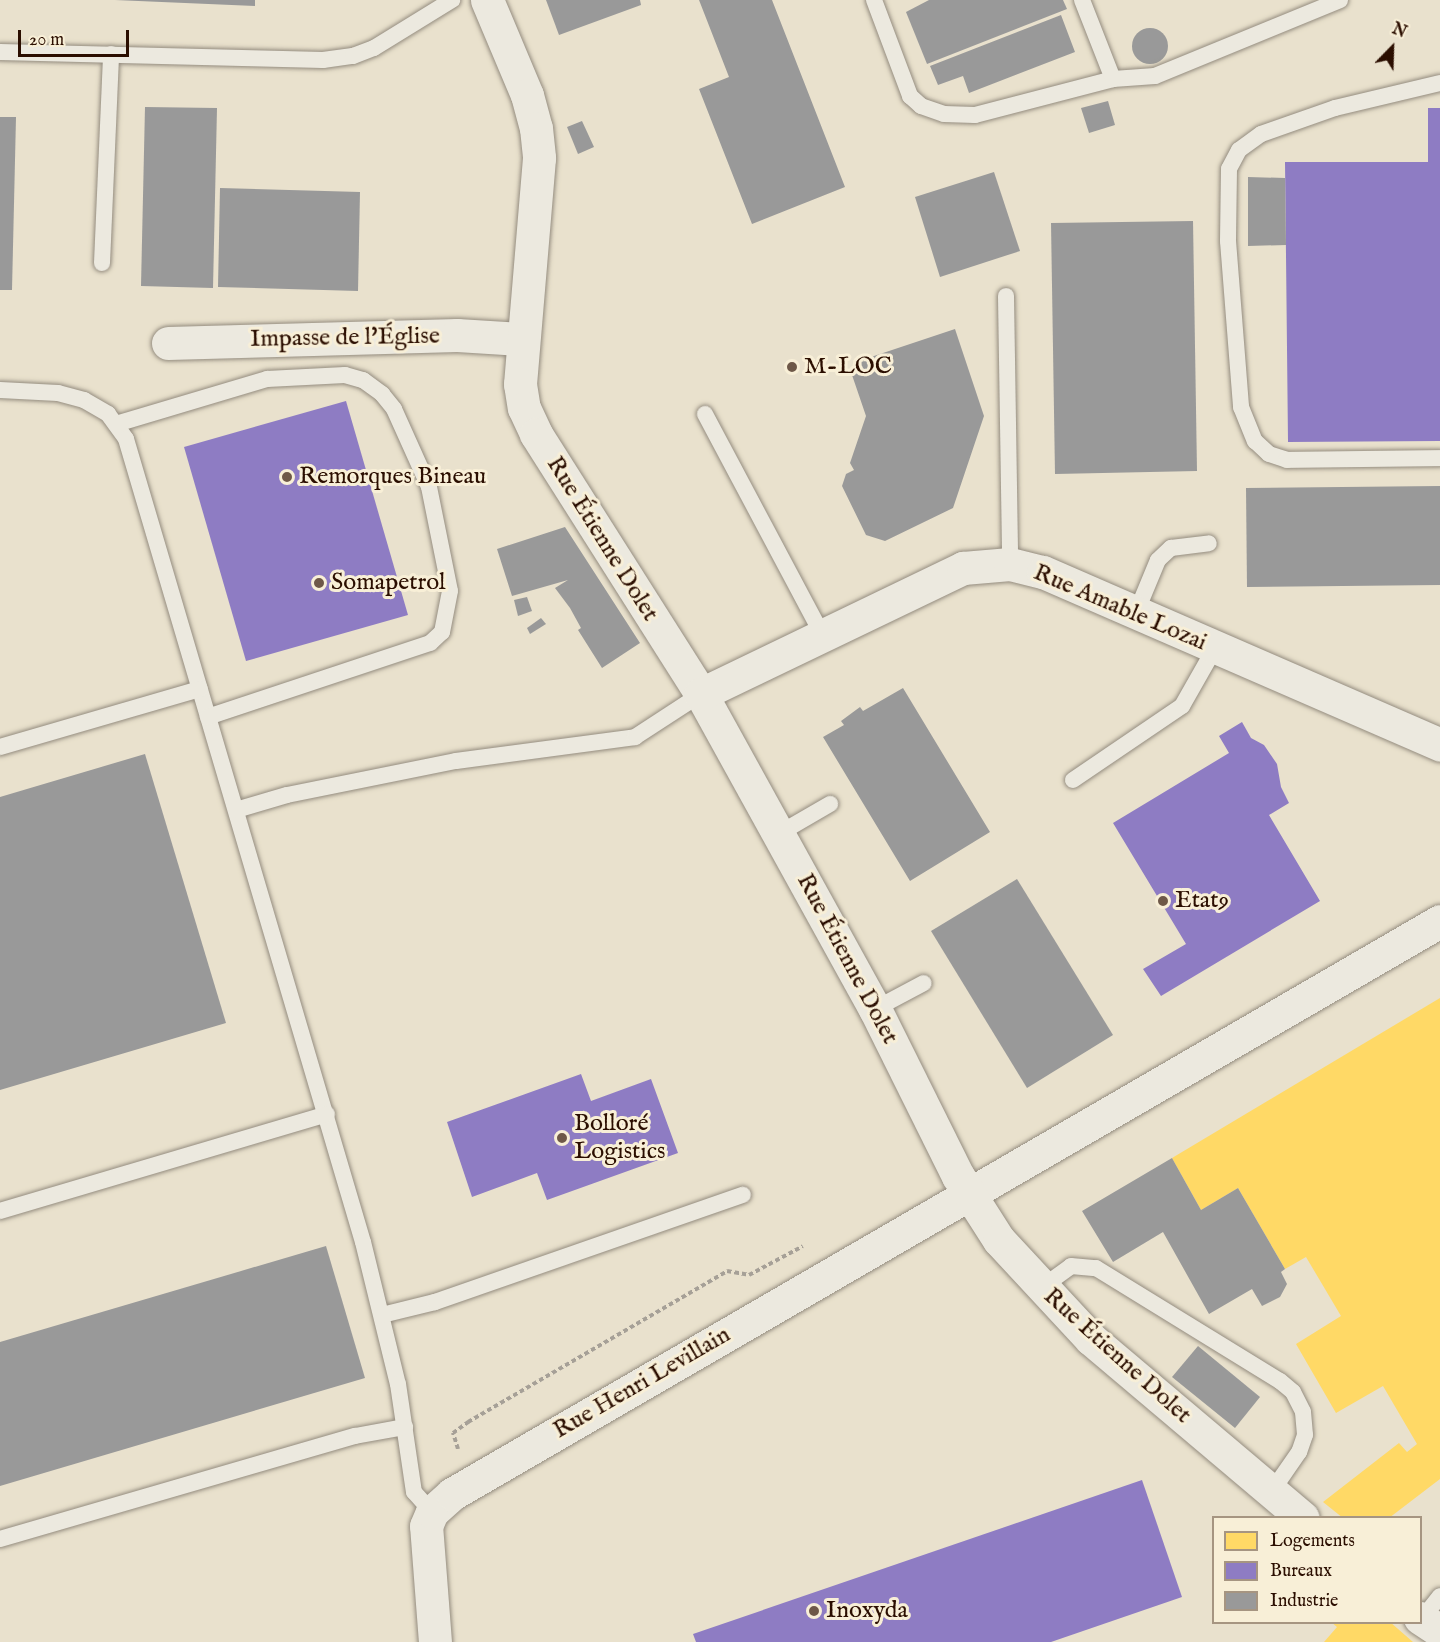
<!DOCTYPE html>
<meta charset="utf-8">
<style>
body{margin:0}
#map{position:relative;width:1440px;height:1642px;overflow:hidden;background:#e9e1cd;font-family:"IM FELL English",serif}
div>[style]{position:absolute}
.homes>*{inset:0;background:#ffd966}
.offices>*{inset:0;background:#8e7cc3}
.industry>*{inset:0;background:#999}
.round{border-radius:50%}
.path>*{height:4px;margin-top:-2px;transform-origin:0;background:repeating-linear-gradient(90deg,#a6a097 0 4.5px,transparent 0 7.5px)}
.roads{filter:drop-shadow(0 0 2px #948c7f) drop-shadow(0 0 2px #948c7f)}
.service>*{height:16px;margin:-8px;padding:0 8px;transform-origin:8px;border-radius:8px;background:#ece9df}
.minor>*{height:33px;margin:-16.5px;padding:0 16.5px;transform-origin:16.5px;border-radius:16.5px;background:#ece9df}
.tertiary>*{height:33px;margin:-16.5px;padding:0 16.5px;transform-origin:16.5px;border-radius:16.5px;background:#ece9df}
.dots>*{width:16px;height:16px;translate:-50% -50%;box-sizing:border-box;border:3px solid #f8efd7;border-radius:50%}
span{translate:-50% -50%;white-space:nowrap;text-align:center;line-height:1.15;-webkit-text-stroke:6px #f8efd7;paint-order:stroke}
.street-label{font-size:24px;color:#2b0e00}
.poi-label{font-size:24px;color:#2b0e00}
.left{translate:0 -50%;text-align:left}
.legend{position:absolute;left:1212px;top:1516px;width:210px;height:108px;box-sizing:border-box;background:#f8efd7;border:2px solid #a69581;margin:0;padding:8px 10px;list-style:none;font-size:18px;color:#2b0e00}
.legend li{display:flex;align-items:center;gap:12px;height:30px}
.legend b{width:30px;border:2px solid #a69581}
.north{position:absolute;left:1362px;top:18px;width:60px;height:60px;-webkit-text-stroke:4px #f8efd7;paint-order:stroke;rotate:23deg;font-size:16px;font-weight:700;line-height:24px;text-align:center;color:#2b0e00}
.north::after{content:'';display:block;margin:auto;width:21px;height:27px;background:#2b0e00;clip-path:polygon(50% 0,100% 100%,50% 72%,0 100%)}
.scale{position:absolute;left:18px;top:30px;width:111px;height:27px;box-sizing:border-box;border:3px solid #2b0e00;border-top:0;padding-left:8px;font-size:18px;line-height:21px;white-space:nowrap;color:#2b0e00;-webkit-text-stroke:4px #f8efd7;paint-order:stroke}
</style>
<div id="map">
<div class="homes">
<i style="clip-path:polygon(1440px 998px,1440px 1479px,1389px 1518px,1343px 1518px,1323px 1502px,1399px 1443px,1407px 1452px,1417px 1444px,1383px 1386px,1336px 1413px,1296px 1344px,1341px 1316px,1306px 1257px,1285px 1269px,1238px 1188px,1201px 1210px,1172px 1158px)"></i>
<i style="clip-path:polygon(1331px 1622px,1390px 1622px,1413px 1642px,1324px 1642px,1337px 1627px)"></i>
</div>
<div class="offices">
<i style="clip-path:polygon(1428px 108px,1440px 108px,1440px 441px,1288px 442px,1285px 162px,1428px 162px)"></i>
<i style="clip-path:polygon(346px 401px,408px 615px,246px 661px,184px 447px)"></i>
<i style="clip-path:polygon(1242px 722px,1251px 738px,1264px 745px,1277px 764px,1281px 787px,1289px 803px,1269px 815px,1320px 901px,1161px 996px,1143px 969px,1186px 944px,1113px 823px,1229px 753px,1219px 736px)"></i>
<i style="clip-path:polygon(581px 1074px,591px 1101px,651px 1079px,678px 1153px,547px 1200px,537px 1173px,472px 1197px,447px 1122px)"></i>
<i style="clip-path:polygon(1142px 1480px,1182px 1597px,1051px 1642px,696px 1642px,693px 1634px)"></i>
</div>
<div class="industry">
<i style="clip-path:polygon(115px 0,255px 0,255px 6px)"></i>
<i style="clip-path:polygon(546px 0,640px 0,641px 5px,559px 35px)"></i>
<i style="clip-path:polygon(699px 0,772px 0,845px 187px,752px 224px,699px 89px,729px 77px)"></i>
<i style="clip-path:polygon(929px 0,1063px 0,1067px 9px,927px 64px,906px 12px)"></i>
<i style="clip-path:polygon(1061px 15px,1075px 52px,969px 93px,963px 76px,938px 85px,930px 66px)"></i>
<i class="round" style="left:1132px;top:28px;width:36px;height:36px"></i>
<i style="clip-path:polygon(1108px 101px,1115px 125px,1089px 133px,1081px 108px)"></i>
<i style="clip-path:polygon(145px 107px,217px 108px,213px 288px,141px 286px)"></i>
<i style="clip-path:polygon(0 117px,16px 117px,12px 290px,0 290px)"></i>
<i style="clip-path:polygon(582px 121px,594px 147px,578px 154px,567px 127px)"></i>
<i style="clip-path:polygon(994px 172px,1020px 251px,940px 277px,915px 197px)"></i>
<i style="clip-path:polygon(1248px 177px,1285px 178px,1286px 245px,1248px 246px)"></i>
<i style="clip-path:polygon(220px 188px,360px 192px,358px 291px,218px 287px)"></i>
<i style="clip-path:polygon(1193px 221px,1197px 471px,1055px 474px,1051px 223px)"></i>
<i style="clip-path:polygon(955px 329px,984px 416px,953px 508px,885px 541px,866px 535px,842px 486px,846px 474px,854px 470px,850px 463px,866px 416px,852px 375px,856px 362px)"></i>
<i style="clip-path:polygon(1440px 486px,1440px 585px,1247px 587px,1246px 488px)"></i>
<i style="clip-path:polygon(565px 527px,640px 643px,602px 668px,578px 630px,581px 628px,570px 608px,555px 588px,568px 580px,512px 596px,497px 549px)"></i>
<i style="clip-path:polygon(527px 597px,532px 611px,518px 616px,514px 600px)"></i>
<i style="clip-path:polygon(541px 618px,546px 624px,530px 634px,527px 628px)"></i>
<i style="clip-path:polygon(903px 688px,990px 832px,910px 881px,823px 737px,844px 725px,841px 721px,860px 707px,863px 711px)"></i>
<i style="clip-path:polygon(145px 754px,226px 1023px,0 1090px,0 797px)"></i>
<i style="clip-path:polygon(1017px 879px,1113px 1035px,1027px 1088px,931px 931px)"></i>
<i style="clip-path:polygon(1172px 1158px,1201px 1210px,1238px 1188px,1285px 1269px,1281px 1272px,1287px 1284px,1280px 1297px,1262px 1306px,1252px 1289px,1209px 1314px,1163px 1232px,1113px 1262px,1082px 1211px)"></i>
<i style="clip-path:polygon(326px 1246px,365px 1378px,0 1486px,0 1342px)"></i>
<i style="clip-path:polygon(1198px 1346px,1260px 1397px,1235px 1428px,1172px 1377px)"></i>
</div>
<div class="path">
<i style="left:458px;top:1449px;width:17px;rotate:-107deg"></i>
<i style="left:453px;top:1433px;width:19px;rotate:-36deg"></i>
<i style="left:468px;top:1422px;width:300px;rotate:-30.2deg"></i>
<i style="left:727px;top:1271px;width:22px;rotate:10deg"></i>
<i style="left:749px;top:1275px;width:61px;rotate:-28.2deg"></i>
</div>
<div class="roads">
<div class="service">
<i style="left:874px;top:0;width:103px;rotate:69.4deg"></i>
<i style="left:910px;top:96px;width:15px;rotate:42deg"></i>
<i style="left:921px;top:106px;width:24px;rotate:19deg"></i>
<i style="left:944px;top:114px;width:31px;rotate:2deg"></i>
<i style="left:975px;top:115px;width:143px;rotate:-14.6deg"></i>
<i style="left:1113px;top:79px;width:42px;rotate:-4.1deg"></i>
<i style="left:1155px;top:76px;width:200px;rotate:-22.3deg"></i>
<i style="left:1082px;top:0;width:85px;rotate:68.6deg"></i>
<i style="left:0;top:52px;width:323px;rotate:1.4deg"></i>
<i style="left:323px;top:60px;width:30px;rotate:-8deg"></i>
<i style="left:353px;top:56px;width:22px;rotate:-21deg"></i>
<i style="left:374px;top:48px;width:92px;rotate:-31.6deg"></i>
<i style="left:1440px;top:83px;width:108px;rotate:166.6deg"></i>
<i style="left:1335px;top:108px;width:78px;rotate:160.6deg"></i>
<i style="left:1261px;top:134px;width:27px;rotate:144deg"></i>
<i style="left:1239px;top:150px;width:21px;rotate:118deg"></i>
<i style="left:1229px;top:169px;width:72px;rotate:90.8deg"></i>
<i style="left:1228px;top:241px;width:167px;rotate:85.5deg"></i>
<i style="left:1241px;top:407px;width:37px;rotate:68deg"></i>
<i style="left:1255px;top:441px;width:19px;rotate:43deg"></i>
<i style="left:1269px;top:454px;width:19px;rotate:18deg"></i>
<i style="left:1287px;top:460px;width:153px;rotate:-0.7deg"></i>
<i style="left:102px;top:263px;width:209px;rotate:-87.5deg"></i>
<i style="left:1006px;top:296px;width:268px;rotate:89.1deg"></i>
<i style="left:0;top:390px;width:58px;rotate:3deg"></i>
<i style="left:58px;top:393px;width:27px;rotate:15deg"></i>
<i style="left:84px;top:400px;width:28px;rotate:30deg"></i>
<i style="left:108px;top:414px;width:31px;rotate:54deg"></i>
<i style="left:126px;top:439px;width:837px;rotate:73.56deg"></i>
<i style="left:363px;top:1242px;width:146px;rotate:76.2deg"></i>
<i style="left:398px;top:1384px;width:109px;rotate:81.6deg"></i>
<i style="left:414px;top:1492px;width:27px;rotate:48deg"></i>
<i style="left:705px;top:414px;width:249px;rotate:62deg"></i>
<i style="left:116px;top:424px;width:158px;rotate:-16.6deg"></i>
<i style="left:267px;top:379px;width:78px;rotate:-2.9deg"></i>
<i style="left:345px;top:375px;width:19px;rotate:16deg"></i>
<i style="left:363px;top:380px;width:24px;rotate:36deg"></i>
<i style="left:382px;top:394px;width:19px;rotate:51deg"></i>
<i style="left:394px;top:409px;width:85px;rotate:65.8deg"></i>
<i style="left:429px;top:487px;width:106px;rotate:78.6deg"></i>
<i style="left:450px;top:591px;width:42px;rotate:101deg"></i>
<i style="left:442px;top:632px;width:16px;rotate:137deg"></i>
<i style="left:430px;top:643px;width:234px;rotate:161.6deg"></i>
<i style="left:1136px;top:613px;width:57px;rotate:-67.5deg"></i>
<i style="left:1158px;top:560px;width:18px;rotate:-43deg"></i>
<i style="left:1171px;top:548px;width:38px;rotate:-7deg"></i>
<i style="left:0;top:747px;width:208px;rotate:-16.2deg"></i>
<i style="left:1073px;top:780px;width:132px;rotate:-34.2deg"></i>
<i style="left:1182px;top:706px;width:67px;rotate:-60.4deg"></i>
<i style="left:236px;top:810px;width:53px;rotate:-16.4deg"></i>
<i style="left:287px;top:795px;width:172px;rotate:-11.4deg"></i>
<i style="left:456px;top:761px;width:181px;rotate:-7.6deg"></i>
<i style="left:635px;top:737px;width:79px;rotate:-33.1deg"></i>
<i style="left:780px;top:833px;width:58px;rotate:-30.1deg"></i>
<i style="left:875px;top:1009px;width:55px;rotate:-28deg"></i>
<i style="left:0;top:1211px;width:341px;rotate:-16.5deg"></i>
<i style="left:1041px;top:1288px;width:37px;rotate:-36deg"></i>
<i style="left:1071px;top:1266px;width:25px;rotate:5deg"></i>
<i style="left:1096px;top:1268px;width:216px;rotate:31.6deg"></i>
<i style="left:1280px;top:1381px;width:17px;rotate:40deg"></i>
<i style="left:1293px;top:1392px;width:22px;rotate:63deg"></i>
<i style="left:1303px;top:1412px;width:23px;rotate:85deg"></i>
<i style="left:1305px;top:1435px;width:18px;rotate:109deg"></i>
<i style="left:1299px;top:1452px;width:47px;rotate:124.7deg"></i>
<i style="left:382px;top:1315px;width:55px;rotate:-13.8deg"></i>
<i style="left:435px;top:1302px;width:326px;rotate:-19.2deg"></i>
<i style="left:0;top:1539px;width:370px;rotate:-16.2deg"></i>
<i style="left:355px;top:1436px;width:51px;rotate:-10.2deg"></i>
<i style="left:1422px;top:1619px;width:29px;rotate:-52deg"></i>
</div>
<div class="minor">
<i style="left:168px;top:343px;width:289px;rotate:-1.6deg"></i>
<i style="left:457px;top:335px;width:64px;rotate:3.6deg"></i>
<i style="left:435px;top:1642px;width:116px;rotate:-94.4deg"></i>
<i style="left:426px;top:1526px;width:15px;rotate:-67deg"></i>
<i style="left:432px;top:1512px;width:27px;rotate:-42deg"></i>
<i style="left:452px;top:1494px;width:1142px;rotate:-30.11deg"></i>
</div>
<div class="tertiary">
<i style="left:487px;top:0;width:103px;rotate:67.2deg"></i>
<i style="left:527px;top:95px;width:34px;rotate:75deg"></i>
<i style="left:536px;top:128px;width:30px;rotate:84deg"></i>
<i style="left:539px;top:158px;width:227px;rotate:94.8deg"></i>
<i style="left:520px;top:384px;width:24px;rotate:81deg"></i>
<i style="left:524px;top:408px;width:29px;rotate:65deg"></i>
<i style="left:536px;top:434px;width:308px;rotate:57.6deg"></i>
<i style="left:701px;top:694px;width:360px;rotate:61.1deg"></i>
<i style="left:875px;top:1009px;width:186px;rotate:63.6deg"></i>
<i style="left:958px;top:1176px;width:76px;rotate:57.4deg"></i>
<i style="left:999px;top:1240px;width:135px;rotate:47.1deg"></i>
<i style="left:1091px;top:1339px;width:277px;rotate:40.2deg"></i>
<i style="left:701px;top:694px;width:291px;rotate:-25.7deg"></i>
<i style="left:963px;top:568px;width:47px;rotate:-4.9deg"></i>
<i style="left:1010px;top:564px;width:34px;rotate:14deg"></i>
<i style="left:1043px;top:572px;width:433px;rotate:23.5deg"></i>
<i style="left:1420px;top:1618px;width:24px;rotate:33deg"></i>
</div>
</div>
<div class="dots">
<i style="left:792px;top:367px;background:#6e5848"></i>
<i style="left:287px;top:477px;background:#6e5848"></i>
<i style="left:319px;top:583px;background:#6e5848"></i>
<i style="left:1163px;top:901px;background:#6e5848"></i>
<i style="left:562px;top:1138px;background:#6e5848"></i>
<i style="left:814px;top:1611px;background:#6e5848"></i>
</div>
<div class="street-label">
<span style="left:345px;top:338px;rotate:-1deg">Impasse de l'Église</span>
<span style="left:602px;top:539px;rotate:58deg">Rue Étienne Dolet</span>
<span style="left:1120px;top:608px;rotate:23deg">Rue Amable Lozai</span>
<span style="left:847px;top:959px;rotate:62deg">Rue Étienne Dolet</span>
<span style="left:1117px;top:1356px;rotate:42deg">Rue Étienne Dolet</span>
<span style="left:642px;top:1383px;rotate:-30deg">Rue Henri Levillain</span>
</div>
<div class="poi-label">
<span class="left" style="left:804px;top:367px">M-LOC</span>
<span class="left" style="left:299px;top:477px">Remorques Bineau</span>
<span class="left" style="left:331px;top:583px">Somapetrol</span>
<span class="left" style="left:1175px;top:901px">Etat9</span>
<span class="left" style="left:574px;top:1138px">Bolloré<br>Logistics</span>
<span class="left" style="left:826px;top:1611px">Inoxyda</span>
</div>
<ul class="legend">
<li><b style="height:16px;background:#ffd966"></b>Logements</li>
<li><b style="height:16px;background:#8e7cc3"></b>Bureaux</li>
<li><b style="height:16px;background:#999"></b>Industrie</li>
</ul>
<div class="north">N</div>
<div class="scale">20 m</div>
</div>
